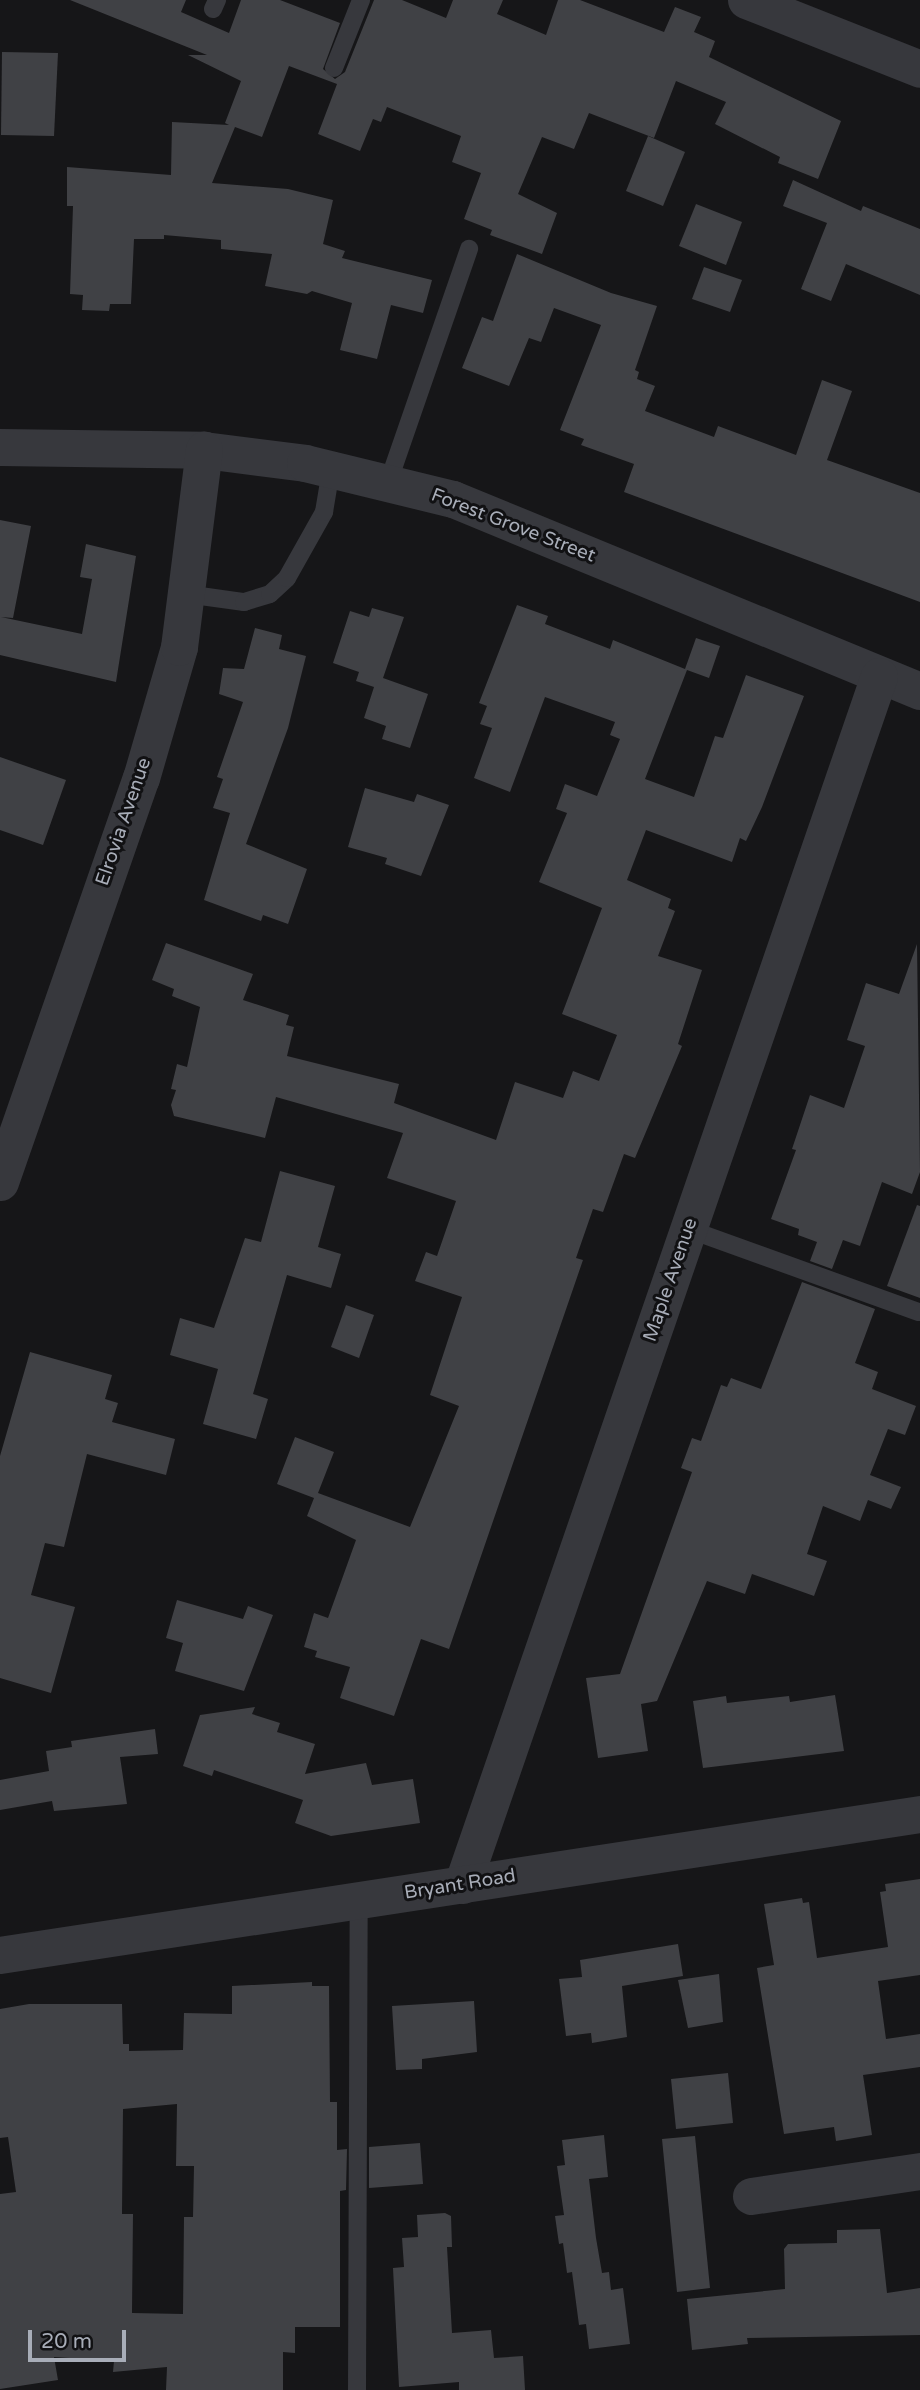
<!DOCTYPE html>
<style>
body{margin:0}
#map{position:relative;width:920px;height:2390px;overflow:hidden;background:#161618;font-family:"Varela Round",sans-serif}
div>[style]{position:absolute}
.building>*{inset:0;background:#404145}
.service>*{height:18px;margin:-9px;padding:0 9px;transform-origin:9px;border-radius:9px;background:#37383d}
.minor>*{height:37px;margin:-18.5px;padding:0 18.5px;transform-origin:18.5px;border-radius:18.5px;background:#37383d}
span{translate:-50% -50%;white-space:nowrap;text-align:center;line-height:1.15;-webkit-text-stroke:6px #111113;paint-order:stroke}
.street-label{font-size:19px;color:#a8adb8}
.scale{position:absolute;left:28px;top:2330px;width:98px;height:32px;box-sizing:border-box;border:4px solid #a8adb8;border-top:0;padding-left:9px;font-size:21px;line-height:24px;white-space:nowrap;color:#a8adb8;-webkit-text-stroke:5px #111113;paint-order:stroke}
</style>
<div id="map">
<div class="building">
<i style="clip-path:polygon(70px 0,186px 0,181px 12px,229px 33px,241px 0,280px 0,340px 23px,323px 69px,335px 79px,345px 72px,374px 0,402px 0,446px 18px,453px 0,503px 0,497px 14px,546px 35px,558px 0,580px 0,664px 32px,675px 7px,701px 17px,694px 32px,715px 41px,709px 57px,841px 121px,818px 179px,778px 163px,780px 157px,715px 124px,726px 102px,676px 81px,654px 138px,589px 113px,574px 149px,542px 137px,518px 194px,557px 213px,542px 254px,490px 235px,492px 230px,464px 219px,481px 173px,452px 162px,461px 136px,387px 107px,381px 122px,373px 119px,360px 151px,318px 134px,337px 84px,289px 66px,262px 137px,235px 127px,212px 183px,288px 189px,333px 200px,323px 244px,345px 251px,342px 258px,432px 280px,423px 313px,391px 305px,377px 359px,340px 350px,352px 303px,312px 291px,307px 294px,265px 286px,272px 254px,221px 249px,221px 240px,164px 235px,164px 239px,134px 239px,131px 304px,110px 304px,109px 311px,82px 310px,83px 295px,70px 294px,73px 206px,67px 206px,67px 167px,171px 175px,172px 122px,229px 125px,225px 123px,241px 81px,188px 55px,207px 55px)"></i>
<i style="clip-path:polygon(2px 52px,58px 53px,54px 136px,1px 135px)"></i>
<i style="clip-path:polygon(648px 136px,685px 152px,663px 206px,626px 191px)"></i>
<i style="clip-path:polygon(793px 180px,861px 211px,863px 206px,920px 229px,920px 295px,846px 264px,831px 301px,801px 289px,827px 223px,783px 206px)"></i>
<i style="clip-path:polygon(696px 204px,742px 222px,726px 265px,679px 246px)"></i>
<i style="clip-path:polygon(517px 254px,611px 293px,657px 306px,635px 370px,639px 372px,637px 379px,655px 386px,645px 411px,714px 437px,718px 426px,796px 455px,822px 380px,852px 391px,827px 460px,920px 493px,920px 602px,624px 492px,634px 464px,581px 445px,584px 439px,560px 430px,601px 325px,554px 308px,541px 342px,529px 338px,509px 386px,462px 368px,482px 317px,493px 321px)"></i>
<i style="clip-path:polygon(704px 267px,742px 280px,730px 312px,692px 299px)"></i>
<i style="clip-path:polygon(0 520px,31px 526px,13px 618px,1px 617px,82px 634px,92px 579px,80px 577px,86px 544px,136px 556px,116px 682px,0 655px)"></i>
<i style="clip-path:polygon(517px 605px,548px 616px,545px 624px,610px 649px,613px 640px,685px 669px,696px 638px,720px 646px,709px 678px,687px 670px,645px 779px,694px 797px,715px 736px,723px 738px,746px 675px,804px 696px,762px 807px,746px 841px,740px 838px,732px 862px,646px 830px,627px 880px,671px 899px,668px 908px,675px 911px,658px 956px,702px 970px,678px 1044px,682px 1046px,635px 1158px,624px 1154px,603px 1212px,593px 1209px,576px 1258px,583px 1260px,449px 1649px,421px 1639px,394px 1716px,340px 1698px,350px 1667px,315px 1657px,317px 1651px,304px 1647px,314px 1613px,328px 1618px,356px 1540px,307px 1516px,314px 1498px,277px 1484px,295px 1437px,334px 1452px,318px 1493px,410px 1527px,459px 1406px,430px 1395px,462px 1297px,415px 1281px,426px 1252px,437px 1256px,456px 1201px,387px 1178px,403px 1133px,276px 1097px,265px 1138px,174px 1116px,171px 1105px,176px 1090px,171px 1089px,177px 1064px,187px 1067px,200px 1007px,172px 996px,174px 989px,152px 980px,166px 943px,253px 974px,243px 1000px,289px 1015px,286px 1025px,294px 1027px,287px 1056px,399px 1084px,394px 1103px,496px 1140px,515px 1082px,563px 1098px,573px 1071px,599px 1081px,617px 1035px,562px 1014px,602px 908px,539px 882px,567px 813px,556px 809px,565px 784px,597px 796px,620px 739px,610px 735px,615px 722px,545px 697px,510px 792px,474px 778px,492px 728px,480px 724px,487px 706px,479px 703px)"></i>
<i style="clip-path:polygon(372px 608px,404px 617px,383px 678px,428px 694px,410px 748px,382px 739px,386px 726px,364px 718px,374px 687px,356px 681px,359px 672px,333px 663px,350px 611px,369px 617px)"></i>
<i style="clip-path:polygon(255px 628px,282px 635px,279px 649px,306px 656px,288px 728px,246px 844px,307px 869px,288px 924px,263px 915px,261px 921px,204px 900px,230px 813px,213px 808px,223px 779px,217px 777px,243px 702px,219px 694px,223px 668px,244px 669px)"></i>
<i style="clip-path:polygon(0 757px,66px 780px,43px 845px,0 830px)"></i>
<i style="clip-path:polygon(365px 788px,414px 802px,417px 794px,449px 805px,421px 876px,385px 864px,387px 858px,348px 847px)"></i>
<i style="clip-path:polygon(917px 944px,920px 1172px,912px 1194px,882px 1182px,860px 1246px,843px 1240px,832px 1269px,810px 1261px,817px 1242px,798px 1235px,799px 1229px,771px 1219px,796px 1150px,792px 1149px,810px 1095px,844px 1108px,865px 1046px,847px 1040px,866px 983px,899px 994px)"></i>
<i style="clip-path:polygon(280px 1171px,335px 1186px,318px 1247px,341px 1254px,331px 1288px,287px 1275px,253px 1394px,268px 1399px,256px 1439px,203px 1424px,218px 1369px,170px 1355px,180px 1318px,214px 1328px,245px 1238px,261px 1242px)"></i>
<i style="clip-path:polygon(917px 1205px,920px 1206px,920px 1298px,887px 1286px)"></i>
<i style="clip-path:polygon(802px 1282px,875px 1309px,855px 1363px,878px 1372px,872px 1389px,916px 1406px,905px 1435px,888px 1429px,870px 1475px,901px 1487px,891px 1509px,868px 1500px,860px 1521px,823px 1506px,807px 1554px,827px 1561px,814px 1596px,752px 1574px,745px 1594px,707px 1581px,657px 1701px,641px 1704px,648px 1751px,598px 1758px,586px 1678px,620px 1674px,692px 1472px,681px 1468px,692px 1438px,701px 1441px,721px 1385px,727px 1387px,731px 1378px,761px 1389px)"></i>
<i style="clip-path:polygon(346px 1305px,374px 1315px,359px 1358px,331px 1347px)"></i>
<i style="clip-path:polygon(30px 1352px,112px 1375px,105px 1399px,118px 1403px,112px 1422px,175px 1439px,166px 1475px,87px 1454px,64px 1547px,45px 1543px,31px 1595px,75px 1607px,51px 1693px,0 1678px,0 1456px)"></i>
<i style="clip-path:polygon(177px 1600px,243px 1619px,248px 1606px,273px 1615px,244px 1691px,175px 1671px,183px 1643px,166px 1638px)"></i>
<i style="clip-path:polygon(835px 1695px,844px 1751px,703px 1768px,693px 1701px,726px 1696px,727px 1703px,789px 1696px,790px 1702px)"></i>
<i style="clip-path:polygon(255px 1707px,252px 1714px,280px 1723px,277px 1732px,315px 1744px,305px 1774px,366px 1763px,372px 1785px,413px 1779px,420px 1823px,331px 1836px,295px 1823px,303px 1800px,214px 1770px,212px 1776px,183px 1766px,200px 1715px)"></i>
<i style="clip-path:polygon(155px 1729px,158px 1754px,120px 1757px,127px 1804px,54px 1811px,52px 1801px,0 1810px,0 1780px,49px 1771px,46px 1751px,72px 1747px,71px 1741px)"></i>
<i style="clip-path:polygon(920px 1879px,920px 1975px,878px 1981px,886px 2039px,920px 2034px,920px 2067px,863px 2075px,872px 2135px,836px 2141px,834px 2127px,784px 2134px,757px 1968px,774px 1965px,764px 1904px,802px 1898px,803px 1903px,809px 1902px,817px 1958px,888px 1947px,880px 1892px,886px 1891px,885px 1884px)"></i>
<i style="clip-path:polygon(678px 1944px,683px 1976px,622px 1986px,627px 2037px,592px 2043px,591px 2033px,566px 2036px,559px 1979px,582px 1977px,580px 1960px)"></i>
<i style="clip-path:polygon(719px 1974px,723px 2022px,688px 2028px,678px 1980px)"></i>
<i style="clip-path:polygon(evenodd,312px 1982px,312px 1986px,329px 1986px,330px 2102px,337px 2102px,337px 2150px,347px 2149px,346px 2190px,340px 2191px,340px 2327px,295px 2327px,295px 2353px,283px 2352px,283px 2390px,166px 2390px,167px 2367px,113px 2372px,114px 2361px,54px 2357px,58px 2380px,0 2389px,0 2194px,16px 2192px,8px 2137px,0 2138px,0 2009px,29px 2004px,122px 2004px,123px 2044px,129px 2044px,129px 2051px,183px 2050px,184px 2013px,232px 2014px,232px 1986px,312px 1982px,177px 2104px,176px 2166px,194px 2166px,193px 2217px,184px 2217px,183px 2314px,132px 2313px,133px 2214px,122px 2214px,123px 2109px,177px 2104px)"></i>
<i style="clip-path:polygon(474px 2001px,477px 2052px,422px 2059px,422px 2069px,396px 2070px,392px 2006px)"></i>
<i style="clip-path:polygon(728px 2073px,733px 2123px,676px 2129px,671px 2079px)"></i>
<i style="clip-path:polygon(604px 2135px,608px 2177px,589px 2179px,596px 2238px,602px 2273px,609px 2272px,611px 2290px,623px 2288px,630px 2344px,589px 2349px,586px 2324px,579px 2325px,572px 2272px,567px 2273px,563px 2243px,559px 2244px,555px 2216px,564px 2215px,557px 2166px,565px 2165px,562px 2140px)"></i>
<i style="clip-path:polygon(695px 2136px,710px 2288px,677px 2292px,662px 2139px)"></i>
<i style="clip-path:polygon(420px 2143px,423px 2184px,369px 2188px,369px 2147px)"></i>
<i style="clip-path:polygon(445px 2213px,451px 2216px,452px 2247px,447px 2247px,452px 2333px,491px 2330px,494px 2358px,523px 2356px,525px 2390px,459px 2390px,459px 2382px,399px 2387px,393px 2268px,404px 2267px,402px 2238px,418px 2237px,417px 2215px)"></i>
<i style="clip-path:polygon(880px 2229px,887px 2293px,920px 2288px,920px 2335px,747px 2338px,748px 2344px,692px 2350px,687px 2299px,785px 2289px,784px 2249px,788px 2244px,837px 2243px,837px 2230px)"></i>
</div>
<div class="service">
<i style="left:213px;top:9px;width:10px;rotate:-66deg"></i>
<i style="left:334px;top:68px;width:73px;rotate:-68.3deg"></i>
<i style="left:388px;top:483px;width:248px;rotate:-70.9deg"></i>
<i style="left:186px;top:594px;width:59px;rotate:7.9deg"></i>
<i style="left:244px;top:602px;width:27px;rotate:-17deg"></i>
<i style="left:270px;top:594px;width:23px;rotate:-43deg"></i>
<i style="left:287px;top:578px;width:76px;rotate:-60.7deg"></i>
<i style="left:324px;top:512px;width:43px;rotate:-80.5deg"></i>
<i style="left:688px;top:1229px;width:245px;rotate:19.8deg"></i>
<i style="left:357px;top:2390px;width:490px;rotate:-89.8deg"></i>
</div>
<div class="minor">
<i style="left:746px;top:0;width:187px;rotate:21.6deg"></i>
<i style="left:0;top:447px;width:204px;rotate:0.8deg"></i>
<i style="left:204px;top:450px;width:102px;rotate:7.3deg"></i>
<i style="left:305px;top:463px;width:152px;rotate:13.7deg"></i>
<i style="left:453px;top:499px;width:505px;rotate:22.35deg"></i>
<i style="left:0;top:1182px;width:428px;rotate:-70.8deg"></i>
<i style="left:141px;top:778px;width:136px;rotate:-73.8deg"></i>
<i style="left:179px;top:647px;width:199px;rotate:-82.8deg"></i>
<i style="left:462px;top:1885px;width:1279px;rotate:-70.97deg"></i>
<i style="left:0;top:1955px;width:931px;rotate:-8.71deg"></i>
<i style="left:751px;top:2196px;width:171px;rotate:-8.4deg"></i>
</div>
<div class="street-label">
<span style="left:513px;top:526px;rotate:21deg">Forest Grove Street</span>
<span style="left:124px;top:822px;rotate:-71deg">Elrovia Avenue</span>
<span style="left:671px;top:1280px;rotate:-71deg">Maple Avenue</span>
<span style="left:460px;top:1885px;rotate:-9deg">Bryant Road</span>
</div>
<div class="scale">20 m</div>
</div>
